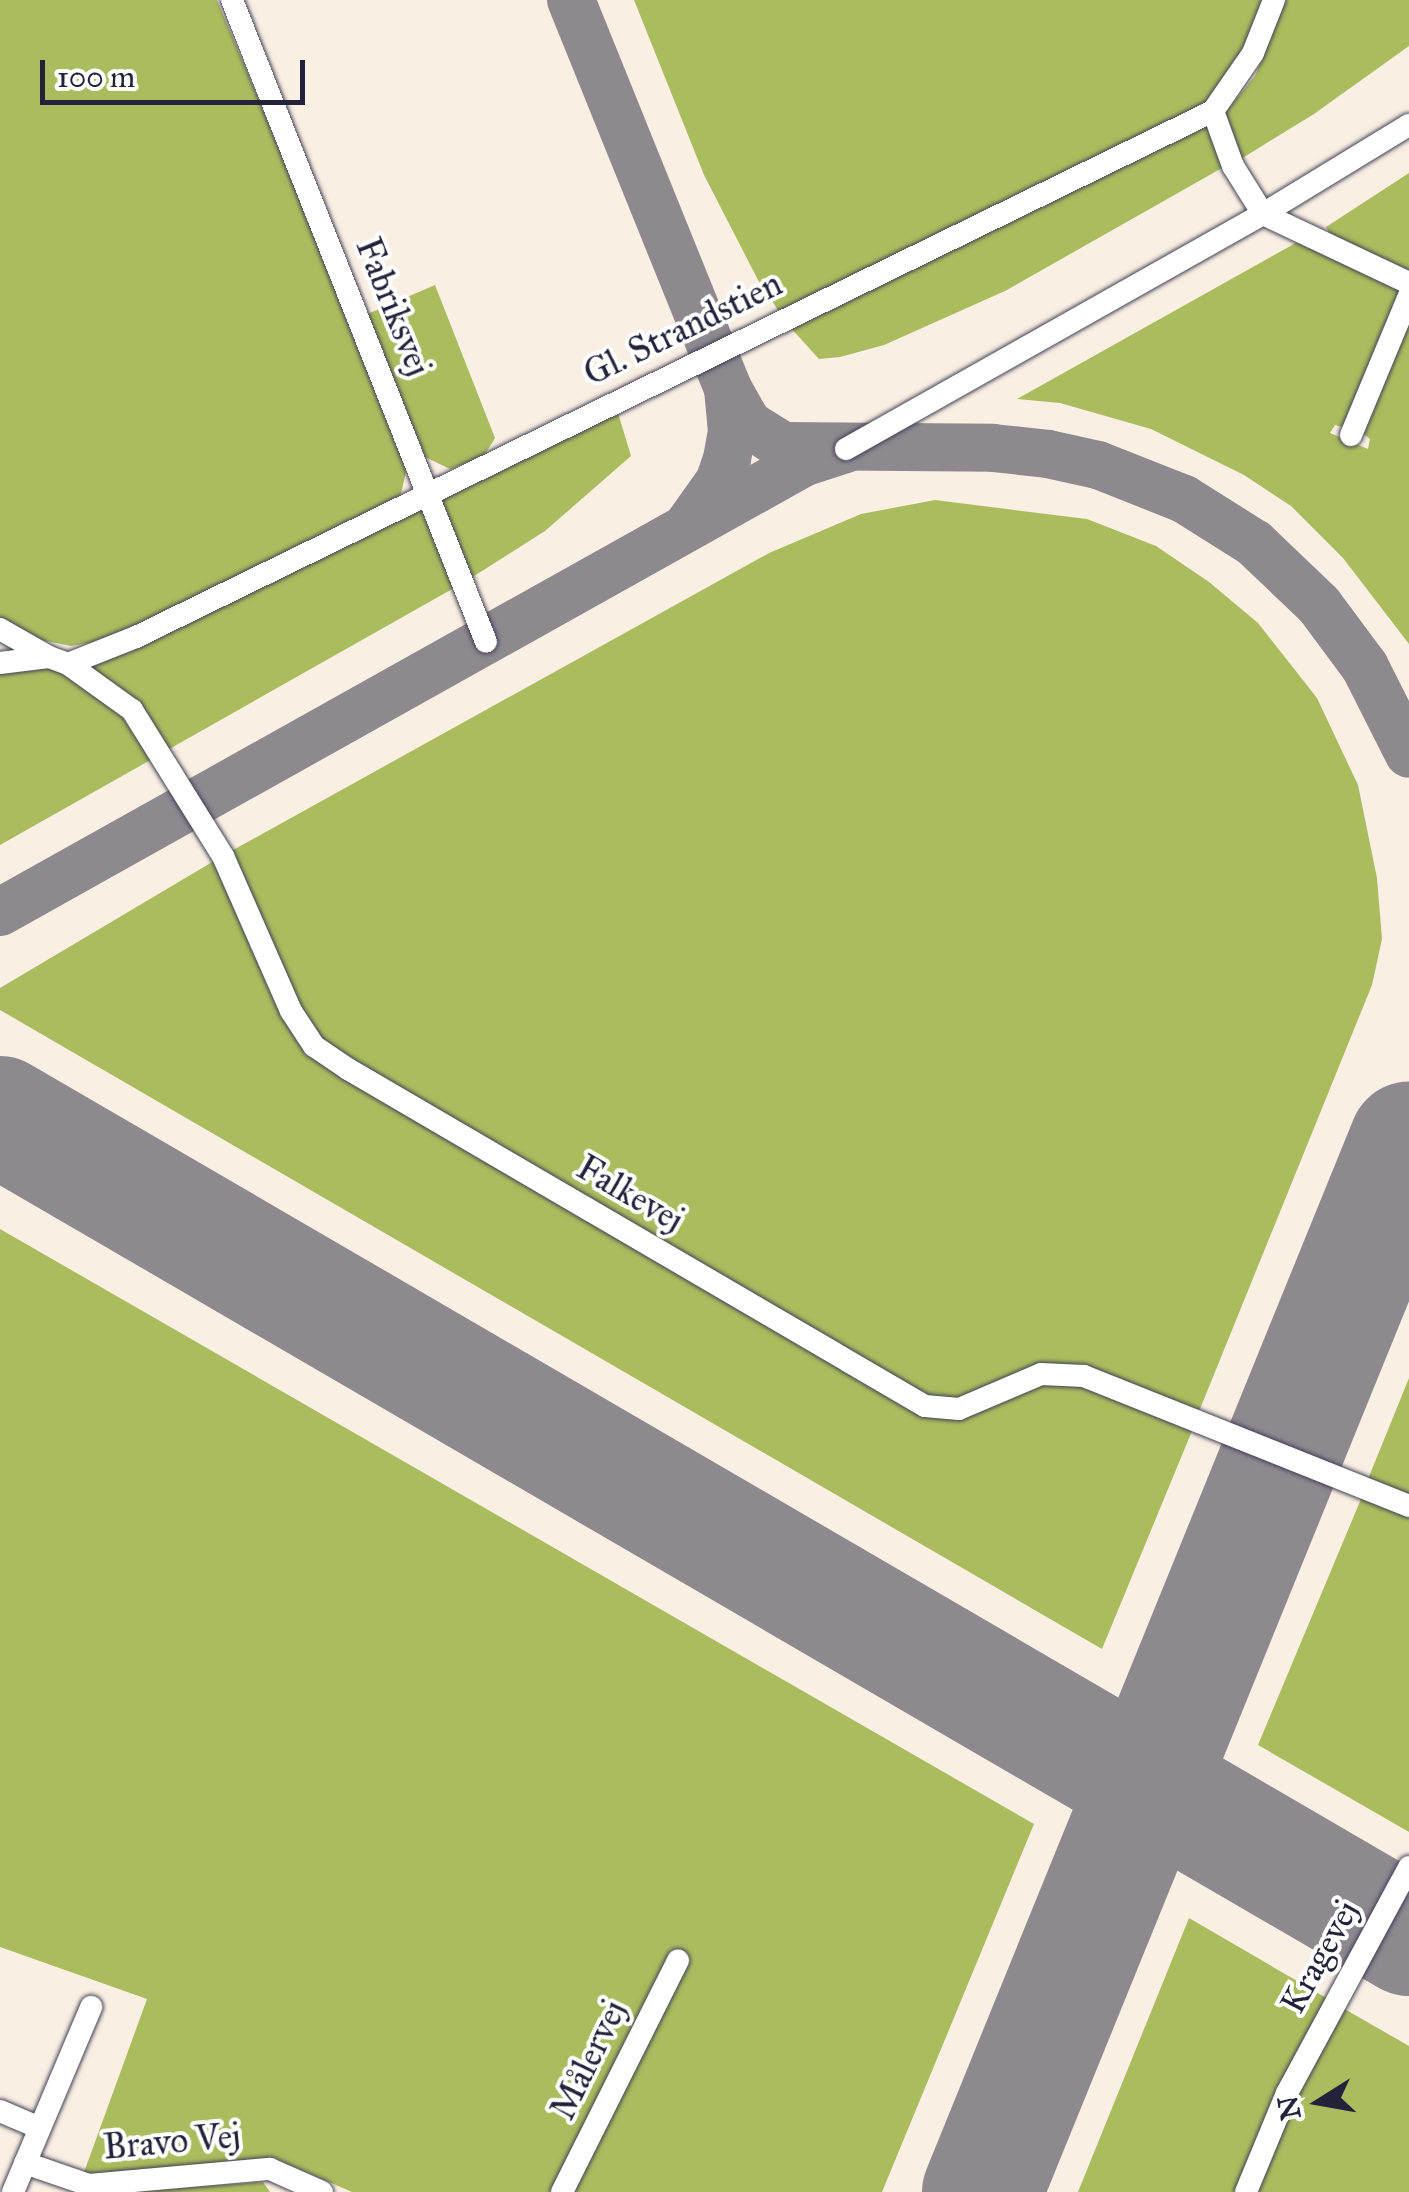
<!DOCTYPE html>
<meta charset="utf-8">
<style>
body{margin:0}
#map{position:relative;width:1409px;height:2192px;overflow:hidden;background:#faefe3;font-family:"IM FELL Great Primer",serif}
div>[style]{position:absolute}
.green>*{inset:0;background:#abbc5f}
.taxiway>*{height:48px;margin:-24px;padding:0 24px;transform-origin:24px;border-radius:24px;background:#8e888f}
.runway>*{height:120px;margin:-60px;padding:0 60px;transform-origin:60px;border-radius:60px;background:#8e888f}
.roads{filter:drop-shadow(0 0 2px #424154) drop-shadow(0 0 2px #424154)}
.minor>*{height:22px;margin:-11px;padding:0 11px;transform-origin:11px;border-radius:11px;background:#fff}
span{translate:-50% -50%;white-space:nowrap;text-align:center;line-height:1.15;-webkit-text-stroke:8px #fff;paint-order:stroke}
.street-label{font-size:35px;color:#22223b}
.north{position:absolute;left:1269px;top:2052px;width:100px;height:100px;-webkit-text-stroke:8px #fff;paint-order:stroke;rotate:259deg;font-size:28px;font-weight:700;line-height:40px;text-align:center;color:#22223b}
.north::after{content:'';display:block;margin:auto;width:35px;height:45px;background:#22223b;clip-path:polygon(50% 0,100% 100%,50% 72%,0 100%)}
.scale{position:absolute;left:40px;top:60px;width:265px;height:45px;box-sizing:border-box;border:5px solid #22223b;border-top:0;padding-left:12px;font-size:30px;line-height:35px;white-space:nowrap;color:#22223b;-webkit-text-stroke:8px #fff;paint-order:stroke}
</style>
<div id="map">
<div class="green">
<i style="clip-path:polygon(0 0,217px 0,409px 459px,400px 498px,105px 640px,71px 646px,31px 638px,0 622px)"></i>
<i style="clip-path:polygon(634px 0,1266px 0,1251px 38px,1207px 103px,780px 313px,758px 280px,704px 175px)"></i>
<i style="clip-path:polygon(1286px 0,1409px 0,1409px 46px,1314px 114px,1236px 162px,1224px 114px,1255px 76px)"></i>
<i style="clip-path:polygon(1203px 126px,1212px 128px,1222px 168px,1005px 291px,884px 345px,840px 357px,819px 359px,790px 327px)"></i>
<i style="clip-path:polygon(1409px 173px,1409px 277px,1333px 240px,1326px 227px)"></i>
<i style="clip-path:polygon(1301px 240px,1406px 288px,1346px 428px,1335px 425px,1330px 433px,1368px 449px,1370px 439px,1361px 432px,1409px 312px,1409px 644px,1343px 558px,1291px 506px,1244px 475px,1151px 429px,1060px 403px,1017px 399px)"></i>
<i style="clip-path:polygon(435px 285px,495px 438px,484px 456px,450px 469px,421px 455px,365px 315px)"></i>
<i style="clip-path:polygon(618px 413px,631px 456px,545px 531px,471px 578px,439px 500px)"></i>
<i style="clip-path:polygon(935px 500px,1087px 519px,1156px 546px,1209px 582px,1258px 623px,1317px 698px,1358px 785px,1377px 878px,1382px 939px,1372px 985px,1200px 1409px,1192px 1413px,1091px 1373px,982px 1396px,929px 1402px,317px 1041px,226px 854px,769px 553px,861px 514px)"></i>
<i style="clip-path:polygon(424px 506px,454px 588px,164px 752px,85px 667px)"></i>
<i style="clip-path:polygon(46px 666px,69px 672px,118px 707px,154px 758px,0 845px,0 670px)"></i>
<i style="clip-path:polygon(219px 858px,303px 1039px,926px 1413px,1031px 1384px,1070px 1379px,1192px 1431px,1102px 1649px,0 1010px,0 988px)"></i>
<i style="clip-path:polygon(0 1229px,1034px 1824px,882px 2192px,352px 2192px,274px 2158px,83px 2175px,147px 1999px,0 1947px)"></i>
<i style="clip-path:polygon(1409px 1378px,1409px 1501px,1368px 1479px)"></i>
<i style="clip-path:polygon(1361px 1499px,1409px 1511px,1409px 1832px,1258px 1745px)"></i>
<i style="clip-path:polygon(1189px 1918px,1328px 1999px,1241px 2192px,1078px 2192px)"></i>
<i style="clip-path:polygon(1341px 2007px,1409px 2046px,1409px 2192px,1252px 2192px,1288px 2102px)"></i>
<i style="clip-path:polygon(263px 2182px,270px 2192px,129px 2192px)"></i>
</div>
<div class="taxiway">
<i style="left:571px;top:0;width:419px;rotate:68deg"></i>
<i style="left:728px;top:389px;width:42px;rotate:84.6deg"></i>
<i style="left:732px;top:431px;width:28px;rotate:100deg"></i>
<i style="left:727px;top:459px;width:24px;rotate:109deg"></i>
<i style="left:719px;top:482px;width:52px;rotate:125.5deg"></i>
<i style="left:728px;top:389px;width:40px;rotate:60.3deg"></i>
<i style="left:748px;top:424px;width:41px;rotate:32.2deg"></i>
<i style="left:783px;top:446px;width:210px;rotate:0.5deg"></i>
<i style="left:993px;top:448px;width:55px;rotate:6.2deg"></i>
<i style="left:1048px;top:454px;width:51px;rotate:12.4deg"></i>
<i style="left:1098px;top:465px;width:92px;rotate:21.6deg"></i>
<i style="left:1184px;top:499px;width:83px;rotate:32.2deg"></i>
<i style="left:1254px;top:543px;width:90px;rotate:43.6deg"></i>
<i style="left:1319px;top:605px;width:77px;rotate:53.4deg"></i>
<i style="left:1365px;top:667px;width:97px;rotate:63.2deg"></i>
<i style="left:0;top:912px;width:922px;rotate:-29.21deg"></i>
<i style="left:805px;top:462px;width:43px;rotate:-17.6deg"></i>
<i style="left:0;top:1130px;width:67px;rotate:20.1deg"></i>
<i style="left:1400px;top:1164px;width:45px;rotate:-78.4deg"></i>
</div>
<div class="runway">
<i style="left:0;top:1116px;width:1630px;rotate:30.2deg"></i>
<i style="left:982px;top:2192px;width:1134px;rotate:-67.87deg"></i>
</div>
<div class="roads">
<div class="minor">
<i style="left:232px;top:0;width:690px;rotate:68.41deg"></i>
<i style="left:1213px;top:111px;width:59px;rotate:70deg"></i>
<i style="left:1233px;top:166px;width:57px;rotate:58deg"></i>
<i style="left:1263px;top:214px;width:161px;rotate:25.3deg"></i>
<i style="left:1351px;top:435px;width:151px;rotate:-67.4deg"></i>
<i style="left:846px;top:449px;width:479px;rotate:-29.4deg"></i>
<i style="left:1263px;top:214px;width:171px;rotate:-31.4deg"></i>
<i style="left:0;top:629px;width:56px;rotate:29.7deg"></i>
<i style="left:0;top:663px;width:49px;rotate:-7deg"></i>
<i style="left:49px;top:657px;width:20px;rotate:20deg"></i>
<i style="left:68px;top:664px;width:79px;rotate:35.7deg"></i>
<i style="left:132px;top:710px;width:172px;rotate:58.1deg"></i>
<i style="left:223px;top:856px;width:169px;rotate:66.3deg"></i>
<i style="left:291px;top:1011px;width:42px;rotate:56.7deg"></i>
<i style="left:314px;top:1046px;width:41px;rotate:34.1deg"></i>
<i style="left:348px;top:1069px;width:668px;rotate:30.29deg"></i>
<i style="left:925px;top:1406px;width:34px;rotate:5deg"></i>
<i style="left:959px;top:1409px;width:89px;rotate:-23.1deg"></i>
<i style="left:1041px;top:1374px;width:43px;rotate:2.7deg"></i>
<i style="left:1084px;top:1376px;width:350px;rotate:21.8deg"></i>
<i style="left:68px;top:664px;width:73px;rotate:-21.7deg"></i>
<i style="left:136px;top:637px;width:1199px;rotate:-26.03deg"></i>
<i style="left:1213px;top:111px;width:70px;rotate:-55.4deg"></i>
<i style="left:1253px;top:53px;width:57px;rotate:-68.4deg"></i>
<i style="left:0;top:2111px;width:43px;rotate:23deg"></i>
<i style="left:25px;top:2163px;width:68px;rotate:19deg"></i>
<i style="left:89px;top:2185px;width:182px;rotate:-5.1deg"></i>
<i style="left:270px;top:2169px;width:57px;rotate:23.9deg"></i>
<i style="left:13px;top:2192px;width:201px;rotate:-67.1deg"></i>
<i style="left:562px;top:2192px;width:259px;rotate:-63.4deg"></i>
<i style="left:1246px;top:2192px;width:107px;rotate:-67.5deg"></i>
<i style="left:1287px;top:2093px;width:257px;rotate:-61.6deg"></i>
</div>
</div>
<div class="street-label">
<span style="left:393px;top:307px;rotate:68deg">Fabriksvej</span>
<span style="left:683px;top:329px;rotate:-26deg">Gl. Strandstien</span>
<span style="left:630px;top:1194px;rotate:30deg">Falkevej</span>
<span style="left:1320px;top:1957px;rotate:-61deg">Kragevej</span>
<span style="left:589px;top:2060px;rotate:-64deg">Målervej</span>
<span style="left:172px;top:2142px;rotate:-5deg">Bravo Vej</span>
</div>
<div class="north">N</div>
<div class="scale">100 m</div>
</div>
